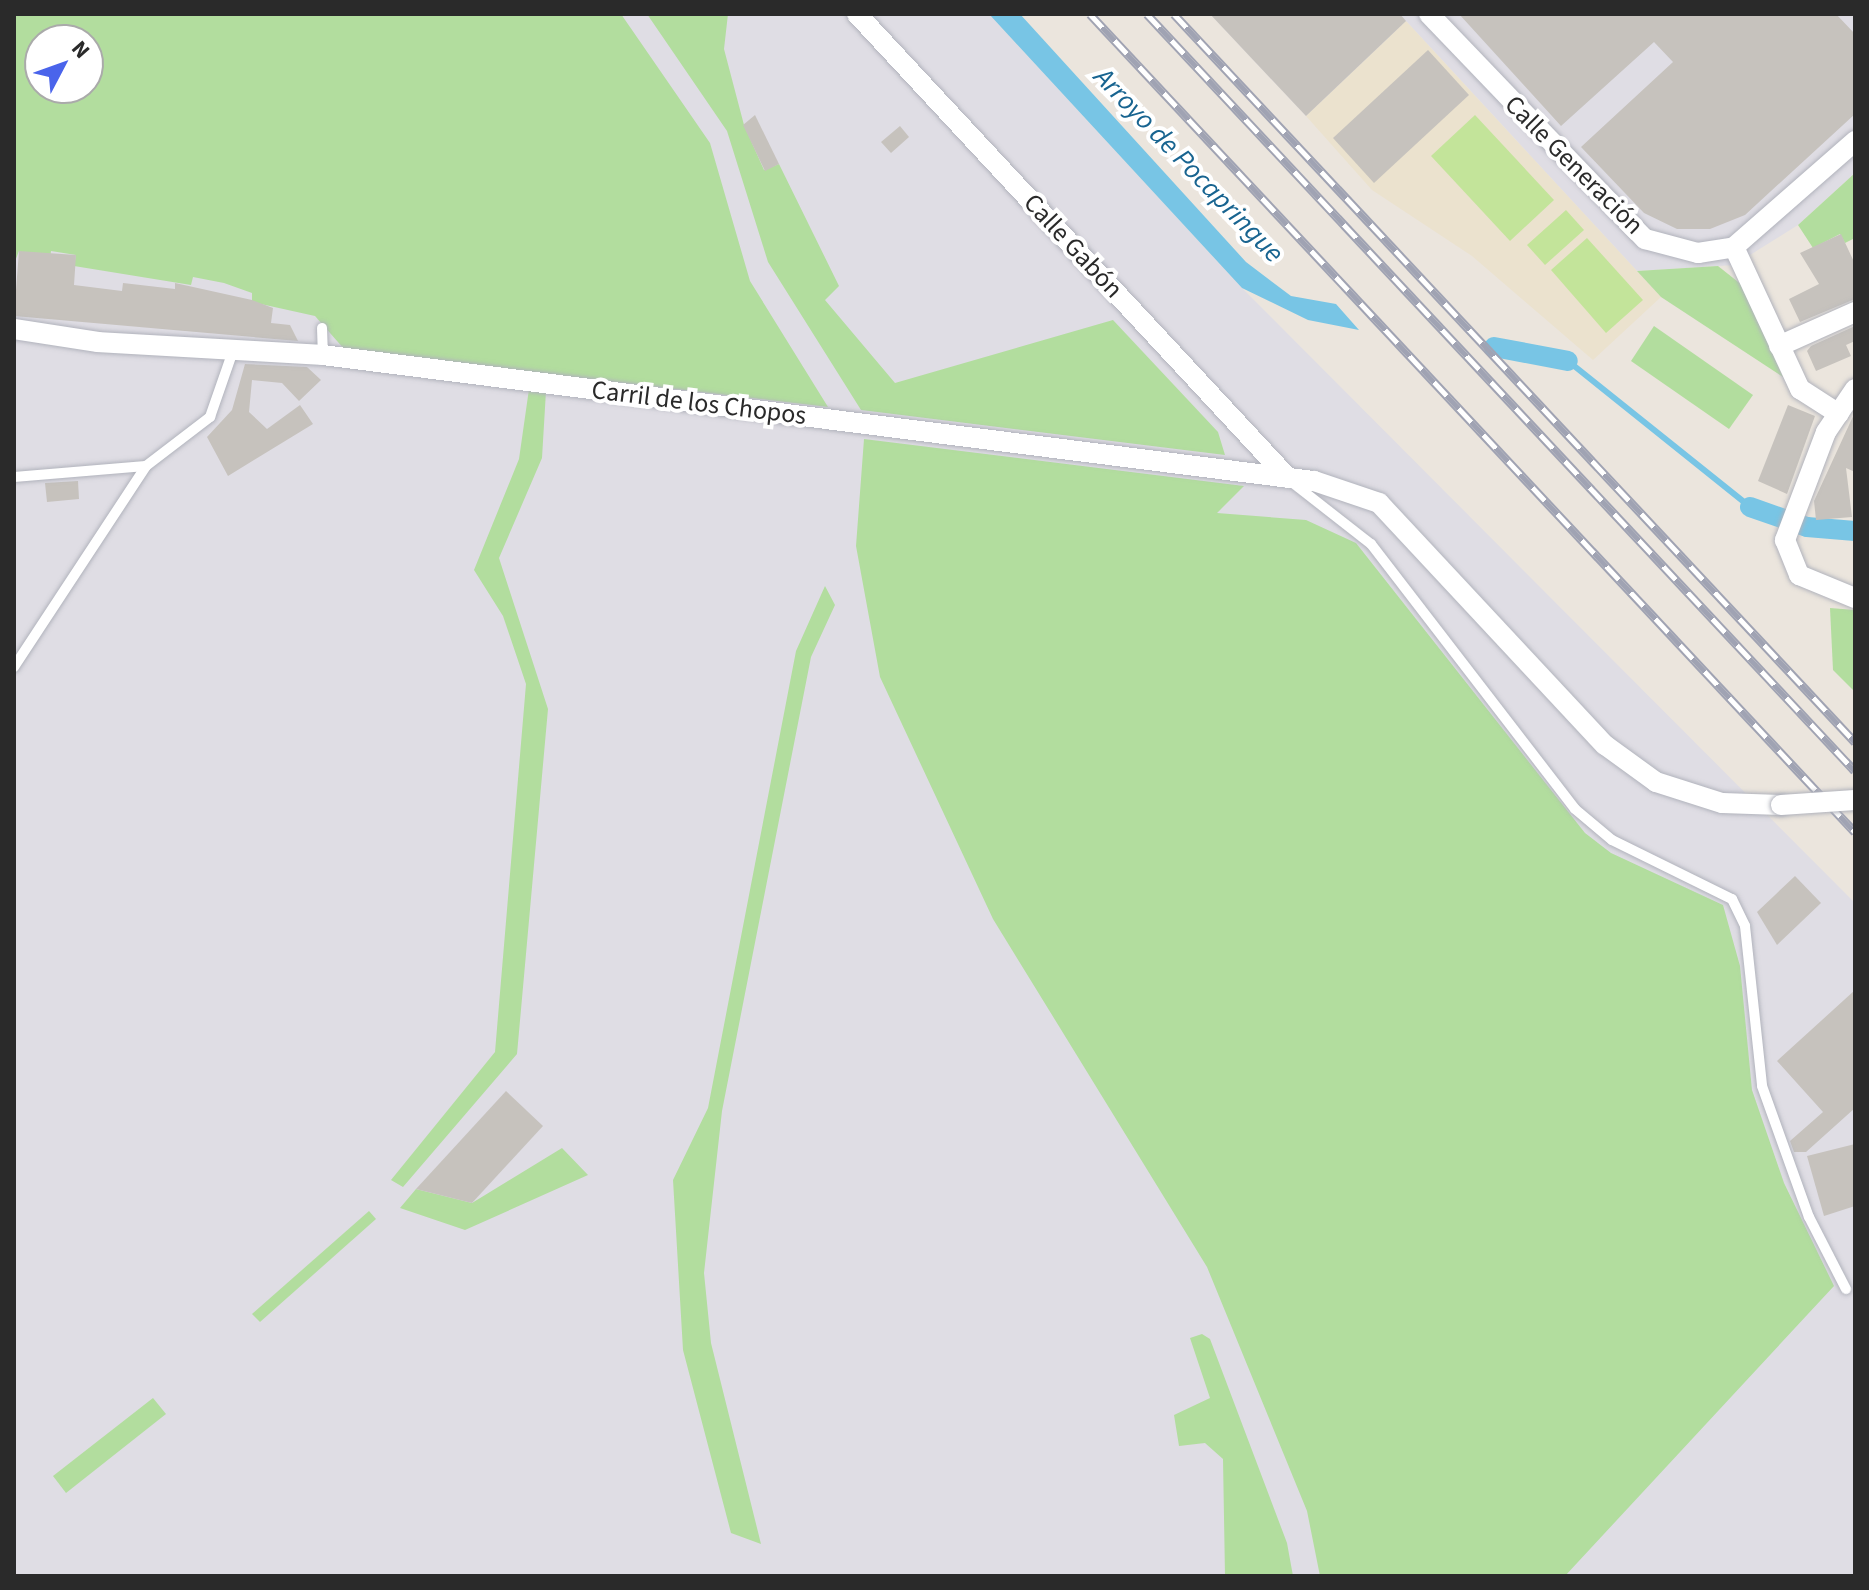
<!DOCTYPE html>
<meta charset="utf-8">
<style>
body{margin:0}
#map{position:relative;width:1869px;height:1590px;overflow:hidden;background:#ebe5dd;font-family:"Source Sans 3",sans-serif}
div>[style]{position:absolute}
.industrial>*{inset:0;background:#dfdde4}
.education>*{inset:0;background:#ebe2ce}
.green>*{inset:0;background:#b2dd9e}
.pitch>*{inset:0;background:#c3e49a}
.water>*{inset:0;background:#78c5e5}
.stream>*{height:6px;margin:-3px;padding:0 3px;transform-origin:3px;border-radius:3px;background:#78c5e5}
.canal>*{height:20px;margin:-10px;padding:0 10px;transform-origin:10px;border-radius:10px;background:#78c5e5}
.building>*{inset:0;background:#c6c2bd}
.roads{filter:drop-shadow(0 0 2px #b1b3bc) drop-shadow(0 0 2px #b1b3bc)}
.service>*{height:10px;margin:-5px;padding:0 5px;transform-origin:5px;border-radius:5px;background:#fff}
.minor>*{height:20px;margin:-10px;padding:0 10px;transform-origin:10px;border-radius:10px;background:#fff}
.rail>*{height:9px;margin-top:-4.5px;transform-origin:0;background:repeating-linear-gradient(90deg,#fff 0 18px,#a0a3b3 0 36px);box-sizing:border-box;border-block:2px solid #a0a3b3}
.bridges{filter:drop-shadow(0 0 2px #b1b3bc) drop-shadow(0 0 2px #b1b3bc)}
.minor-bridge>*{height:20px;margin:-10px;padding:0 10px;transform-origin:10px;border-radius:10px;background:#fff}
span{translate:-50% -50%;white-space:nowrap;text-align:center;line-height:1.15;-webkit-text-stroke:8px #fff;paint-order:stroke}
.street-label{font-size:26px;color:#2a2a2a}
.water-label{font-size:28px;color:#186490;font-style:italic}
.frame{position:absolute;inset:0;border:16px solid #2a2a2a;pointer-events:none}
.north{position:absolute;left:24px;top:24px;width:80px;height:80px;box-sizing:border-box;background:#fff;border:2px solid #aaa;border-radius:50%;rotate:49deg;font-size:22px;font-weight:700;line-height:32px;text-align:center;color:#2a2a2a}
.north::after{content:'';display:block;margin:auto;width:28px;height:36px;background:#4a64eb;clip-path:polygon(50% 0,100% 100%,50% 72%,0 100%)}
</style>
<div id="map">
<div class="industrial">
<i style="clip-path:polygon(evenodd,14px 14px,989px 14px,1242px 288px,1855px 903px,1855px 1576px,14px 1576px,14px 14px,40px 40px,88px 40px,88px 88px,40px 88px,40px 40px)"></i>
<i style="clip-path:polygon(1210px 14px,1855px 14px,1855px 173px,1798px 225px,1734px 265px,1637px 271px,1407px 22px,1306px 116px)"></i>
</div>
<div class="education">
<i style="clip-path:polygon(1406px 21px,1661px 297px,1593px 360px,1472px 256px,1372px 190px,1306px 116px)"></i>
</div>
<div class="green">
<i style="clip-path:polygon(evenodd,14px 14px,621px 14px,710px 143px,750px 281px,828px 407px,345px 350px,315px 316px,252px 302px,252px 293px,224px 283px,193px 277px,191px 285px,74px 266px,76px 255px,51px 251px,49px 266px,19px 251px,14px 264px,14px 14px,40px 40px,88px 40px,88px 88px,40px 88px,40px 40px)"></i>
<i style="clip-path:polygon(647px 14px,728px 14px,724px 49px,744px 125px,764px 170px,779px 164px,839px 286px,825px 300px,895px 383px,1113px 320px,1218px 432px,1225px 455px,861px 410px,768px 262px,727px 131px)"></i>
<i style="clip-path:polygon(1855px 173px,1855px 238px,1845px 243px,1840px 234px,1813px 248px,1798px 225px)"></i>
<i style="clip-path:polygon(1718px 266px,1742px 285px,1783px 377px,1661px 297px,1637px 271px)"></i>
<i style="clip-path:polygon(1654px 326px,1753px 395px,1729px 429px,1631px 361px)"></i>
<i style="clip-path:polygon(529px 389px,546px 391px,542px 458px,499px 558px,548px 709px,517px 1054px,403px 1187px,391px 1180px,495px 1052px,526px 684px,503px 616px,474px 570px,519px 459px)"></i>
<i style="clip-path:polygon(864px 439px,1244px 486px,1217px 513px,1306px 520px,1356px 543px,1585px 833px,1611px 853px,1723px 905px,1740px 966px,1752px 1090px,1784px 1183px,1834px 1286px,1565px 1576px,1320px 1576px,1307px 1511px,1207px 1267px,993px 919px,880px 677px,856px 546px)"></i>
<i style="clip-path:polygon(825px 586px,835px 605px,811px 657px,722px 1111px,704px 1273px,711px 1343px,761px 1544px,731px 1533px,683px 1350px,673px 1180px,708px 1108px,796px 651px)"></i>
<i style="clip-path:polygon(1830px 608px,1855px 610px,1855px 692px,1833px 670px)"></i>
<i style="clip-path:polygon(562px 1148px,588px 1175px,465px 1230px,400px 1208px,416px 1189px,472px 1203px)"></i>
<i style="clip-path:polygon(369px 1211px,376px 1219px,260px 1322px,252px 1314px)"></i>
<i style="clip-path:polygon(1202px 1334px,1210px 1339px,1287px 1543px,1293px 1576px,1225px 1576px,1223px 1459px,1205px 1443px,1179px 1446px,1174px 1415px,1210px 1398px,1190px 1338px)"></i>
<i style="clip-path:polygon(153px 1398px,166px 1414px,66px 1493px,53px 1476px)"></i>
</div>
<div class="pitch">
<i style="clip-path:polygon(1475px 115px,1554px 200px,1510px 241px,1431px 156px)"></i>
<i style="clip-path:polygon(1566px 210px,1584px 230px,1545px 265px,1527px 245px)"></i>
<i style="clip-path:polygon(1587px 238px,1643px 300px,1606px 333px,1551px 270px)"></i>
</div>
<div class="water">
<i style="clip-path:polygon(989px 14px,1020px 14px,1246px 262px,1291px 296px,1336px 304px,1359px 330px,1308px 320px,1242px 288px)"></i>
</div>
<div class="stream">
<i style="left:1568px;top:361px;width:233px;rotate:38.7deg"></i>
</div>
<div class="canal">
<i style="left:1494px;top:347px;width:75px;rotate:10.7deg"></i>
<i style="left:1750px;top:507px;width:60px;rotate:19.3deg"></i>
<i style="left:1807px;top:527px;width:48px;rotate:4.8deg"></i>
</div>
<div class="building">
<i style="clip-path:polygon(1210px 14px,1400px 14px,1406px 21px,1306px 116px)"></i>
<i style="clip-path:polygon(1459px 14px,1836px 14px,1855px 34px,1855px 114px,1745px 215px,1710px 229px,1677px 229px,1644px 213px,1581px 147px,1673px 62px,1654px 42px,1561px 126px)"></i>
<i style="clip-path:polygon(1428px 50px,1469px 95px,1374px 183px,1333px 138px)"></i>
<i style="clip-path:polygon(755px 115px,779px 164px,765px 171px,743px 125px)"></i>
<i style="clip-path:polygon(900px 126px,909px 137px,891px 153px,881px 142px)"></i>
<i style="clip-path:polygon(1841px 234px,1855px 264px,1855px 299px,1800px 322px,1789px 299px,1819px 284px,1800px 253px)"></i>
<i style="clip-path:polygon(19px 251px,76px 255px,74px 285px,122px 291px,123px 283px,175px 289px,175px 283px,252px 300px,273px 308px,271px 323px,290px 325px,298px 341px,14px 316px)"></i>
<i style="clip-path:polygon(1855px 326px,1855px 341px,1846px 345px,1851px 356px,1816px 371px,1807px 351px,1811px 346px)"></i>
<i style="clip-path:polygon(245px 364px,307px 367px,321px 380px,299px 401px,282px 383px,252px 380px,249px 412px,267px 429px,300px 405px,313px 424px,228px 476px,207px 437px,232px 410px)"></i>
<i style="clip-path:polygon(1788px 405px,1815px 416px,1787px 494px,1758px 481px)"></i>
<i style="clip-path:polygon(1855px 412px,1855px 472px,1846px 468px,1852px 517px,1816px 520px,1814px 501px)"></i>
<i style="clip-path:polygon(78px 481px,79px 499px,47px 502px,45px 483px)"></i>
<i style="clip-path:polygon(1795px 876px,1821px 903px,1777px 945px,1757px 912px)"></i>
<i style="clip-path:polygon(1855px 990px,1855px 1108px,1806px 1152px,1794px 1152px,1790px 1141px,1823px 1112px,1777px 1061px)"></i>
<i style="clip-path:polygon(506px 1091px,543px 1126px,472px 1203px,416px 1189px)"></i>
<i style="clip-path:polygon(1855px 1144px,1855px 1206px,1824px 1216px,1807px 1156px)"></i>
</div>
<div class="roads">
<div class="service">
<i style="left:322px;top:328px;width:27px;rotate:88deg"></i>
<i style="left:14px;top:477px;width:132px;rotate:-4.8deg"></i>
<i style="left:1289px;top:480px;width:104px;rotate:38deg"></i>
<i style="left:1371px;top:544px;width:334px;rotate:52.4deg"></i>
<i style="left:1575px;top:809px;width:48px;rotate:40deg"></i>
<i style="left:1612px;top:840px;width:134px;rotate:26.2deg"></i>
<i style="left:1732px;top:899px;width:30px;rotate:64deg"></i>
<i style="left:1745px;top:926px;width:161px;rotate:83.9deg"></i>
<i style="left:1762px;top:1086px;width:139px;rotate:70.3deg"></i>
<i style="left:1809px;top:1217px;width:81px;rotate:62.8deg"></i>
<i style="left:14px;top:667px;width:240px;rotate:-56.7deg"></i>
<i style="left:146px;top:466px;width:81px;rotate:-37.4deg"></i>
<i style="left:210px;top:417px;width:70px;rotate:-70.8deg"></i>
</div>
<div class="minor">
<i style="left:857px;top:14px;width:633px;rotate:47.11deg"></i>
<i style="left:1429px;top:14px;width:312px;rotate:46.2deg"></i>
<i style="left:1645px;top:239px;width:55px;rotate:14.8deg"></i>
<i style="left:1698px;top:253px;width:36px;rotate:-9deg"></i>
<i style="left:1734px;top:247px;width:161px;rotate:-41.2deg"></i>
<i style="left:1734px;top:247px;width:157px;rotate:65.1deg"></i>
<i style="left:1800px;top:389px;width:46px;rotate:32.7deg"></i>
<i style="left:14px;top:329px;width:85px;rotate:8.8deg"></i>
<i style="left:98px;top:342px;width:225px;rotate:3.3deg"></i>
<i style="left:323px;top:355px;width:999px;rotate:7.25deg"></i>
<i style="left:1314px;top:481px;width:69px;rotate:18.7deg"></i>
<i style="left:1379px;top:503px;width:331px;rotate:47deg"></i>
<i style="left:1605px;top:745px;width:63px;rotate:36deg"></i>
<i style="left:1656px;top:782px;width:69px;rotate:17.7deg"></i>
<i style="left:1722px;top:803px;width:59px;rotate:1.9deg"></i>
<i style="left:1779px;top:346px;width:83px;rotate:-24.1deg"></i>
<i style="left:1855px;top:389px;width:52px;rotate:124deg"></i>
<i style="left:1826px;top:432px;width:116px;rotate:110.8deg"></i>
<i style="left:1785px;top:540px;width:38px;rotate:68deg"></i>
<i style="left:1799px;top:575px;width:61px;rotate:22.3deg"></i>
</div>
</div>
<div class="rail">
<i style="left:1090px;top:14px;width:1120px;rotate:46.92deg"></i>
<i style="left:1147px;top:14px;width:1036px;rotate:46.92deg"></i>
<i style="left:1174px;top:14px;width:997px;rotate:46.91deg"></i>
</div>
<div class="bridges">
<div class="minor-bridge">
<i style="left:1781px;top:805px;width:74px;rotate:-3.9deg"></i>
</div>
</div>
<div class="street-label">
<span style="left:1574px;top:165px;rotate:45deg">Calle Generación</span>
<span style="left:1073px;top:246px;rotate:47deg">Calle Gabón</span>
<span style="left:699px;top:403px;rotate:7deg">Carril de los Chopos</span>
</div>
<div class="water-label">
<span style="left:1189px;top:165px;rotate:46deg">Arroyo de Pocapringue</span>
</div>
<div class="frame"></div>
<div class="north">N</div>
</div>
